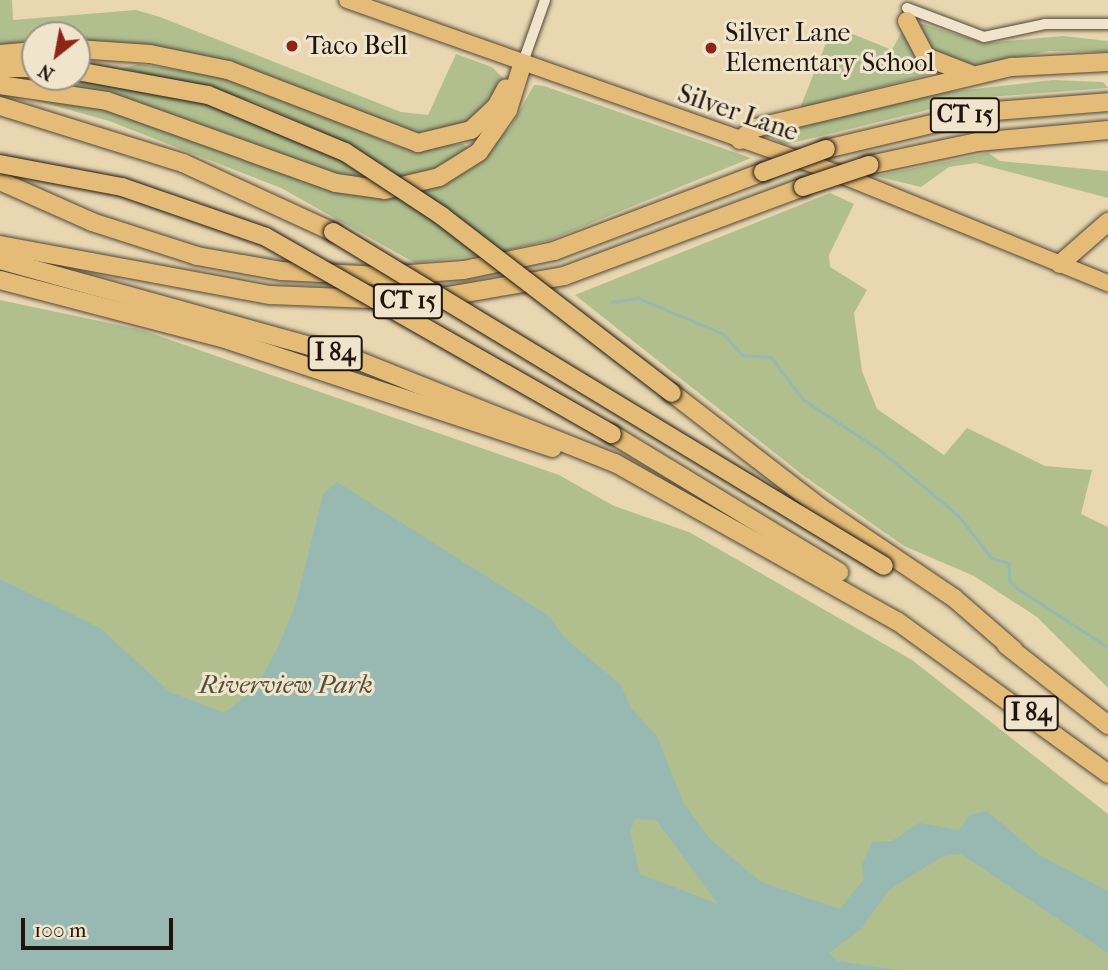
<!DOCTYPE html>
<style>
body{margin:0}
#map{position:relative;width:1108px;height:970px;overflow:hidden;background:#e8d7b1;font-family:"IM FELL French Canon",serif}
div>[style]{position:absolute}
.green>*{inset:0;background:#b1bf8f}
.water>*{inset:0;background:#98b8b2}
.stream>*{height:2.5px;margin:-1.25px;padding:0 1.25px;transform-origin:1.25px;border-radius:1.25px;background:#98b8b2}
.roads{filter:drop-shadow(0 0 2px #514637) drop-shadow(0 0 2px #514637)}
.street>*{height:10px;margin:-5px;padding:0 5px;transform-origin:5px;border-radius:5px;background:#f0e5cc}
.primary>*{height:16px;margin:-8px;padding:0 8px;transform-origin:8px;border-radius:8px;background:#e4bc78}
.highway>*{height:18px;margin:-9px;padding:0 9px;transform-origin:9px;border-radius:9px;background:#e4bc78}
.bridges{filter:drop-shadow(0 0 2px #1f150e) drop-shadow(0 0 2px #1f150e)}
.highway-bridge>*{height:18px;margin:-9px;padding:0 9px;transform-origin:9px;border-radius:9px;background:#e4bc78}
.dots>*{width:19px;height:19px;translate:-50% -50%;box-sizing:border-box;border:4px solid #f0e5cc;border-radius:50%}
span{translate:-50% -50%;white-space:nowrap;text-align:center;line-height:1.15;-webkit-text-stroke:6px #f0e5cc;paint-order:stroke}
.shield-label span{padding:2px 5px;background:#f0e5cc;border:2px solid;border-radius:5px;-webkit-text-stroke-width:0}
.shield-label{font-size:24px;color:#1f150e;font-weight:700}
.poi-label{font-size:26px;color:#1f150e}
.left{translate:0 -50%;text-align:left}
.street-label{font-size:26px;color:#1f150e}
.park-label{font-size:26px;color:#52503b;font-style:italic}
.north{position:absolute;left:21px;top:21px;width:70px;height:70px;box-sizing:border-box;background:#f0e5cc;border:2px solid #9c9280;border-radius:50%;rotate:211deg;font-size:19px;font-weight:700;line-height:28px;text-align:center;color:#1f150e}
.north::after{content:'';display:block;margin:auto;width:24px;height:32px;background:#8f2418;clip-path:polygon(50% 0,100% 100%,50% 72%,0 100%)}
.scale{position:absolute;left:21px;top:918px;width:152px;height:32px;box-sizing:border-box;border:4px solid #1f150e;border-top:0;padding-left:9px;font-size:21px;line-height:24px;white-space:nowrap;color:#1f150e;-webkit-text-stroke:5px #f0e5cc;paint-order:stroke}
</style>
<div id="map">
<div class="green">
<i style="clip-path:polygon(0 0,12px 0,13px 20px,136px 10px,160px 17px,401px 112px,428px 115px,456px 54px,492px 67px,504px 79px,468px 126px,421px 138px,243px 66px,201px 56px,77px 42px,77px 35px,35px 35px,35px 43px,0 47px)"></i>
<i style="clip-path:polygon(917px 22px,984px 43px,1063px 36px,1108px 41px,1108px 52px,1050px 51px,966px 68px,920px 44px)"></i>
<i style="clip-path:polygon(833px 26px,892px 50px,901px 33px,939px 72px,800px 108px)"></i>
<i style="clip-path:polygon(139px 64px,230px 78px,400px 147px,463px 144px,469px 149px,446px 167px,406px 180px,342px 141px,255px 102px,123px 68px)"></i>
<i style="clip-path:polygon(35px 76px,182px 95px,301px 137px,380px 181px,354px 181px,113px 95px,0 77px)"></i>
<i style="clip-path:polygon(1053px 80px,1103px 82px,1108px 88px,977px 98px,784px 145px,767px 136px,769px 129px,897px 98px)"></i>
<i style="clip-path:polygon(534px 85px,544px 86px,751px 158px,550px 240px,501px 252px,420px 190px,472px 168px,511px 126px)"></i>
<i style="clip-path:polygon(5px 92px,68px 98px,402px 195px,482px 255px,415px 263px,281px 188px,109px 121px)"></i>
<i style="clip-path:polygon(988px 153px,1000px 161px,1108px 171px,1108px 198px,976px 163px,949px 167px,921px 187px,875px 176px)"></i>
<i style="clip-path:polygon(830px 193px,854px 204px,829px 255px,830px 267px,867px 290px,854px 313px,862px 371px,877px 409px,944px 455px,967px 428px,1045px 466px,1092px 470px,1081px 514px,1108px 527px,1108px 688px,1037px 617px,974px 576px,904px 546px,804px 476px,575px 295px)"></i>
<i style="clip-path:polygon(0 300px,142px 330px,559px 475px,614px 506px,689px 532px,912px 660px,1108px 814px,1108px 970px,0 970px)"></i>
</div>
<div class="water">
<i style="clip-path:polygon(evenodd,337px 482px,549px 616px,564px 637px,621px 685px,631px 708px,657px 736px,683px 802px,710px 839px,761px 882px,840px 909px,864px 879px,862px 864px,872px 842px,892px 841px,919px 823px,959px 830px,970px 815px,987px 811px,1039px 855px,1108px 891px,1108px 953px,961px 854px,943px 856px,889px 890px,861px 929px,829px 953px,838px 961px,898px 970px,0 970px,0 579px,100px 628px,170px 692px,224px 713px,256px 688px,278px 647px,295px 606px,323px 494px,337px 482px,635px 819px,656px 820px,718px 904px,640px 874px,630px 832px,635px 819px)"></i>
</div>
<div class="stream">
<i style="left:612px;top:302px;width:26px;rotate:-9deg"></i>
<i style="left:638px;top:298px;width:93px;rotate:22.7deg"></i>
<i style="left:724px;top:334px;width:28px;rotate:49deg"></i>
<i style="left:742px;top:355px;width:29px;rotate:4deg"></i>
<i style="left:771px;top:357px;width:54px;rotate:52.5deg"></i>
<i style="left:804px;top:400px;width:91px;rotate:33.3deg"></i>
<i style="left:880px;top:450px;width:102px;rotate:39.8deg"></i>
<i style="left:958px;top:515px;width:55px;rotate:51.7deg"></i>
<i style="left:992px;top:558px;width:18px;rotate:16deg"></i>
<i style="left:1009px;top:563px;width:17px;rotate:87deg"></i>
<i style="left:1010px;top:580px;width:11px;rotate:49deg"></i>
<i style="left:1017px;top:588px;width:108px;rotate:33deg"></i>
</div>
<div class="roads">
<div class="street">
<i style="left:907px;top:8px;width:82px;rotate:20.6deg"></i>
<i style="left:984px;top:37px;width:62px;rotate:-12deg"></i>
<i style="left:1045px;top:24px;width:63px"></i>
<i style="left:522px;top:65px;width:69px;rotate:-70.5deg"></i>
</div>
<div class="primary">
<i style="left:347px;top:0;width:516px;rotate:19.45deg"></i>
<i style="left:834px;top:172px;width:296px;rotate:22.1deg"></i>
</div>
<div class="highway">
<i style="left:907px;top:21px;width:41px;rotate:62.2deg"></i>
<i style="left:926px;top:57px;width:47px;rotate:21.1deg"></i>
<i style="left:77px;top:49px;width:73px;rotate:3.9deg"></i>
<i style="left:150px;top:54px;width:80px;rotate:11.6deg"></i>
<i style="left:228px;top:70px;width:204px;rotate:21deg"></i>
<i style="left:418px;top:143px;width:55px;rotate:-13.8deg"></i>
<i style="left:471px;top:130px;width:34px;rotate:-43deg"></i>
<i style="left:496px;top:107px;width:21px;rotate:-62deg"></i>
<i style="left:0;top:54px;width:35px;rotate:-5deg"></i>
<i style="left:0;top:68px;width:35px"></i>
<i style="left:0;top:85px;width:108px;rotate:8.5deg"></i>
<i style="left:107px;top:101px;width:243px;rotate:19.7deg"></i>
<i style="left:336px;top:183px;width:49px;rotate:8.1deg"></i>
<i style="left:385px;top:190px;width:56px;rotate:-13.5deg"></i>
<i style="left:439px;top:177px;width:47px;rotate:-32deg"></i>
<i style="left:479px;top:152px;width:51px;rotate:-55.4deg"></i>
<i style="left:508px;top:110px;width:47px;rotate:-72.7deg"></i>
<i style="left:0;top:106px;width:192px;rotate:17.3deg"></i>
<i style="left:183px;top:163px;width:165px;rotate:24.7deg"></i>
<i style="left:740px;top:140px;width:19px;rotate:-39deg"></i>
<i style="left:755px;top:128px;width:264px;rotate:-13.4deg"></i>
<i style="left:1012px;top:67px;width:96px;rotate:-3deg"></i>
<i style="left:826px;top:149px;width:160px;rotate:-13.3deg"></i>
<i style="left:982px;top:112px;width:126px;rotate:-4.5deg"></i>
<i style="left:869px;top:165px;width:110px;rotate:-12deg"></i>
<i style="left:977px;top:142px;width:132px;rotate:-5.2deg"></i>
<i style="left:0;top:181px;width:101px;rotate:24deg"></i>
<i style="left:92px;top:222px;width:110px;rotate:17.9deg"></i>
<i style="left:197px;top:256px;width:85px;rotate:10.1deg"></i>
<i style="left:281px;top:271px;width:102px;rotate:2.8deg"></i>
<i style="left:383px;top:276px;width:81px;rotate:-4.2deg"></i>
<i style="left:464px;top:270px;width:92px;rotate:-11.9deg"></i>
<i style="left:554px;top:251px;width:223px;rotate:-20.7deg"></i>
<i style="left:0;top:245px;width:276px;rotate:10.5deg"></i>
<i style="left:271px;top:295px;width:147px;rotate:2.3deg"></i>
<i style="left:418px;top:301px;width:148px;rotate:-9.7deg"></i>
<i style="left:564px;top:276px;width:255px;rotate:-20.4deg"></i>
<i style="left:0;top:260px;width:360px;rotate:15.5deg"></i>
<i style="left:347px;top:356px;width:289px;rotate:21.8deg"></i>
<i style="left:615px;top:463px;width:323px;rotate:29.3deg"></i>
<i style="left:897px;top:621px;width:261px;rotate:35.9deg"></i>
<i style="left:1060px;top:264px;width:64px;rotate:-41.2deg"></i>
<i style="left:0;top:280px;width:236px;rotate:14.7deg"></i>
<i style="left:228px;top:340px;width:342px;rotate:18.4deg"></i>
<i style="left:672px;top:393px;width:188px;rotate:37.7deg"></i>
<i style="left:821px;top:508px;width:161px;rotate:34.1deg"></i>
<i style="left:954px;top:598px;width:79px;rotate:40.9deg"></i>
<i style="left:612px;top:434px;width:266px;rotate:31.3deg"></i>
<i style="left:1006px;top:645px;width:130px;rotate:38.1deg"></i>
</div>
</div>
<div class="bridges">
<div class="highway-bridge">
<i style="left:77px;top:71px;width:133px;rotate:10.4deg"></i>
<i style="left:208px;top:95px;width:148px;rotate:22.6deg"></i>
<i style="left:345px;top:152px;width:116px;rotate:33.4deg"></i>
<i style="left:442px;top:216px;width:290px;rotate:37.6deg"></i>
<i style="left:0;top:164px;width:124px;rotate:10.7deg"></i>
<i style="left:122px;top:187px;width:152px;rotate:19.1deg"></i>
<i style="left:266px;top:237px;width:398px;rotate:29.7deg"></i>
<i style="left:763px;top:172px;width:67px;rotate:-20.1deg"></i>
<i style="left:803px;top:187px;width:70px;rotate:-18.4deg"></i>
<i style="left:333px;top:232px;width:644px;rotate:31.22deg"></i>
</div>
</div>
<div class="dots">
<i style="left:292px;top:46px;background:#8f2418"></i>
<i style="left:711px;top:48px;background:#8f2418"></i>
</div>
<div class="shield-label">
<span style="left:965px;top:115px">CT 15</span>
<span style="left:408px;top:301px">CT 15</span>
<span style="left:335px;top:353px">I 84</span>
<span style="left:1031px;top:713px">I 84</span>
</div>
<div class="poi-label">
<span class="left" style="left:725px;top:48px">Silver Lane<br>Elementary School</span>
<span class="left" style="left:306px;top:46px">Taco Bell</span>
</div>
<div class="street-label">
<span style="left:738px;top:113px;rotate:19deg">Silver Lane</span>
</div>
<div class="park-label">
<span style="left:286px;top:685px">Riverview Park</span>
</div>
<div class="north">N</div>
<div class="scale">100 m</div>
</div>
